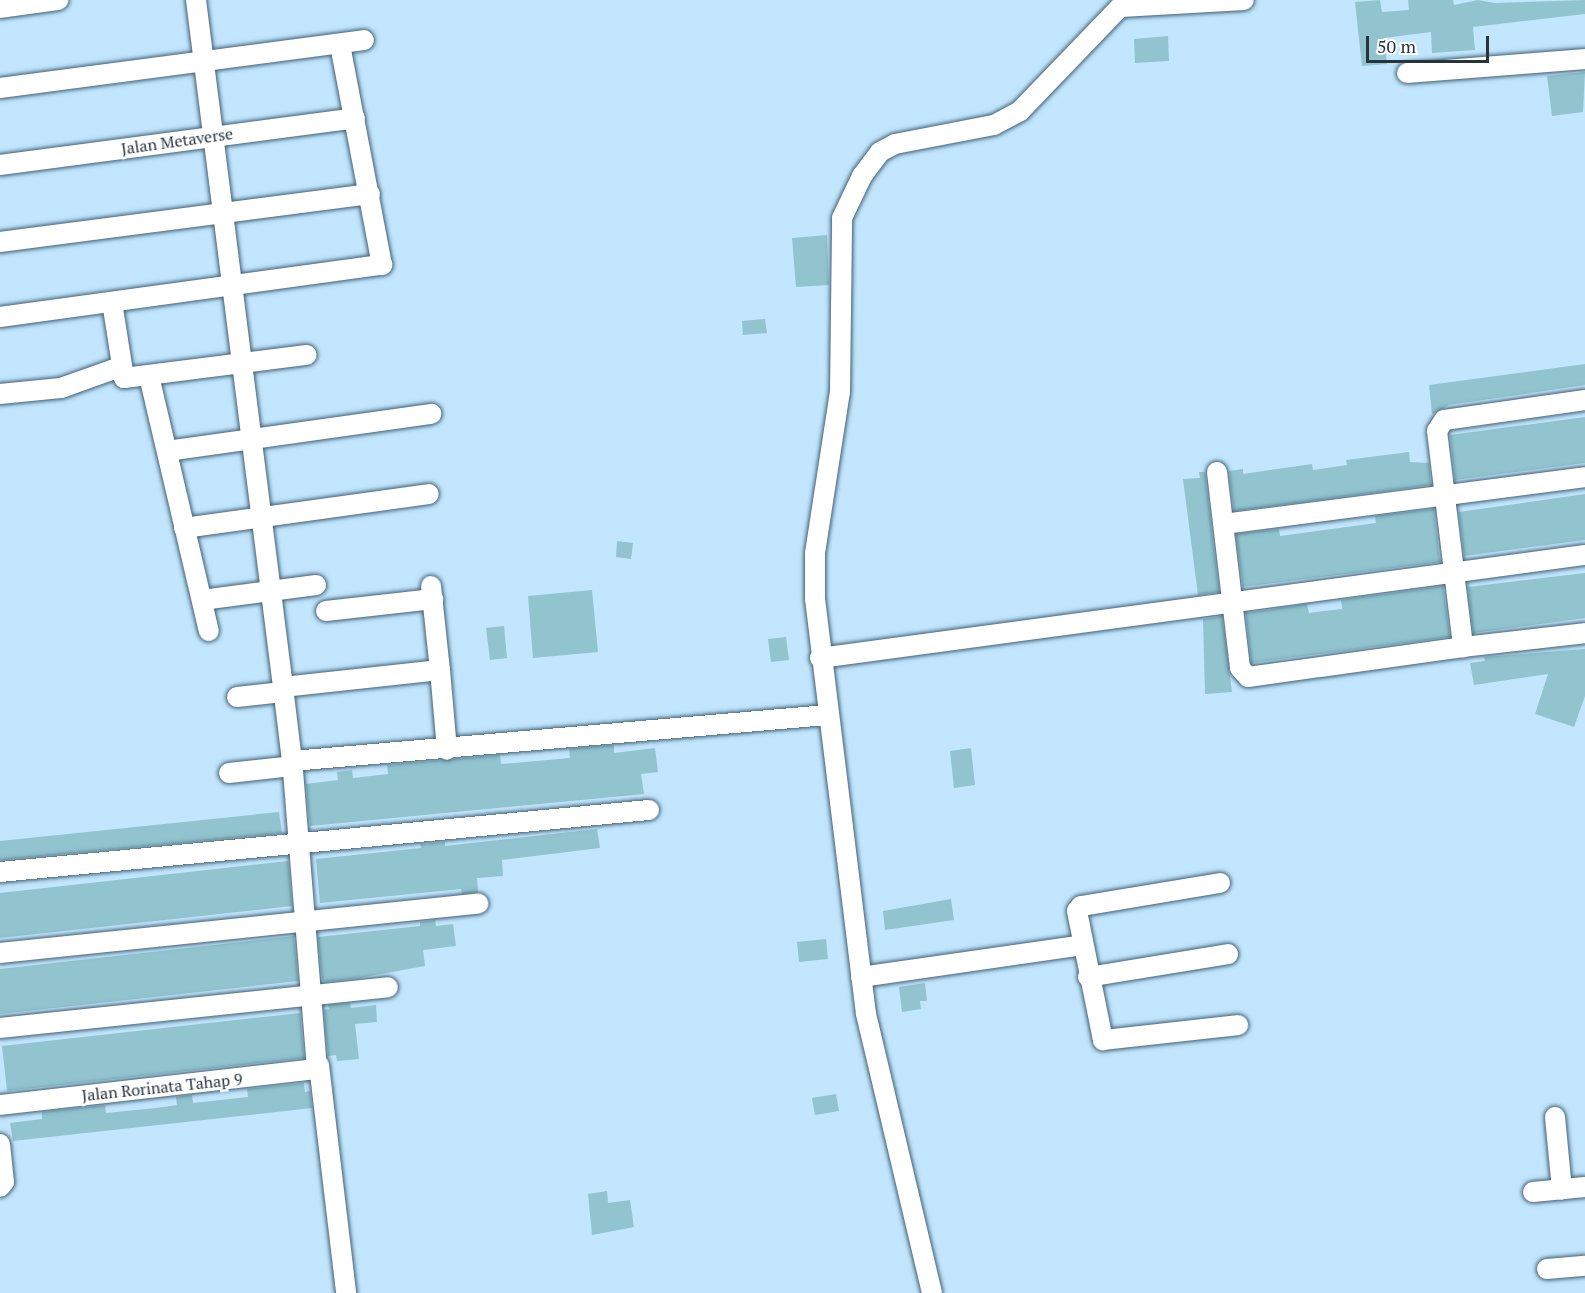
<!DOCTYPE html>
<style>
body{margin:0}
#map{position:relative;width:1585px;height:1293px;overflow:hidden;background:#c2e6fe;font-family:"PT Serif",serif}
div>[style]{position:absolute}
.building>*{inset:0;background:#91c4cf}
.roads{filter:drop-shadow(0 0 2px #416075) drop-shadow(0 0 2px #416075)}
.minor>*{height:20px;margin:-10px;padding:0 10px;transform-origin:10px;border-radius:10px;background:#fff}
span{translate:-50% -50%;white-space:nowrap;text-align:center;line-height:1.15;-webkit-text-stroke:5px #fff;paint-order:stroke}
.street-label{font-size:16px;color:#26343d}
.scale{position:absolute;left:1366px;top:36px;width:123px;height:27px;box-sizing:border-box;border:3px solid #26343d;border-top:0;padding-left:8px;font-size:18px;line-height:21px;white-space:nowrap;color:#26343d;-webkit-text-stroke:4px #fff;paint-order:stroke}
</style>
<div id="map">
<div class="building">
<i style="clip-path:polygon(1380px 0,1382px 12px,1409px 10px,1408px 0,1453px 0,1454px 5px,1478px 0,1494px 3px,1585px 0,1585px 14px,1473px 27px,1475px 50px,1432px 53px,1431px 32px,1384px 38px,1387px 64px,1362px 66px,1355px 2px)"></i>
<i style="clip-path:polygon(1168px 36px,1169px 61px,1135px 63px,1134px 39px)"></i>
<i style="clip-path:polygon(1585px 72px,1583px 112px,1552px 116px,1547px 76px)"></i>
<i style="clip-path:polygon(827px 235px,829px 285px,796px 287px,792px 238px)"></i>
<i style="clip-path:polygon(765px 319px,767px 333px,743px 335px,742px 321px)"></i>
<i style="clip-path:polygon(1585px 364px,1585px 385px,1449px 405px,1432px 414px,1429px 385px)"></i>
<i style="clip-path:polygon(1585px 417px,1585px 463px,1455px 480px,1450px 435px)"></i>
<i style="clip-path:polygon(1409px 452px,1410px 462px,1429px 463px,1431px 485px,1234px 511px,1229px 471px,1243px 469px,1243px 474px,1312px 464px,1313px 470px,1347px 465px,1346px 460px)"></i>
<i style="clip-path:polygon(1199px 472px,1205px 472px,1219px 592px,1198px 595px,1183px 479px,1200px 478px)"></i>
<i style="clip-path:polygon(1585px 494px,1585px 540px,1464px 556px,1459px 512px)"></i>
<i style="clip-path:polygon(1434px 509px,1440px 562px,1243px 587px,1236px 534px,1279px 529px,1280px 536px,1376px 523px,1375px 516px)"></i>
<i style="clip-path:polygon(617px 541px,633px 543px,631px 559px,616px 557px)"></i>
<i style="clip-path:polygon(1585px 573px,1585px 618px,1473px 633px,1468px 587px)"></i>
<i style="clip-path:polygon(1443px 586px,1450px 637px,1251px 663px,1246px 613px,1307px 604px,1309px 613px,1324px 611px,1342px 609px,1341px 600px)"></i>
<i style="clip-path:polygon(592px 590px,598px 652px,533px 658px,528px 596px)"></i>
<i style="clip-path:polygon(1222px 616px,1232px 692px,1205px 694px,1203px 619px)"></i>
<i style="clip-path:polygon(504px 626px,507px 658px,490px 660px,486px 628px)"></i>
<i style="clip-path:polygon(786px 637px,789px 660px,771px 662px,768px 639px)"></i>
<i style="clip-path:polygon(1585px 649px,1585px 696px,1574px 727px,1535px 714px,1548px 674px,1474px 685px,1470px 663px,1485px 661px,1484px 657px)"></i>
<i style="clip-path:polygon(614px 745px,614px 753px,655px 748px,658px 772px,641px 774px,644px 794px,310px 826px,306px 784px,338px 780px,337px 772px,352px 770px,353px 778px,388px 774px,387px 765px,500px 755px,501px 764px,570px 758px,569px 749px)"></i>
<i style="clip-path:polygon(971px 748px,975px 785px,954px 788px,950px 751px)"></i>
<i style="clip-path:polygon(279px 812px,282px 833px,0 860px,0 841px)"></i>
<i style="clip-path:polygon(597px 829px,600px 848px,502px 860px,503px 876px,477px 878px,478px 892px,462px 894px,461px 889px,320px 903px,316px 859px,421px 848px,420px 844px,445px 842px,445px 846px)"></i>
<i style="clip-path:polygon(288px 861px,292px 906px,0 938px,0 893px)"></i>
<i style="clip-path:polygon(951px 899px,954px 920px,885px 930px,883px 911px)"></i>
<i style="clip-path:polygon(435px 920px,436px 926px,453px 924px,456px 946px,423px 950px,425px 966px,359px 978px,325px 982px,322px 979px,318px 937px,420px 926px,420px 922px)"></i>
<i style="clip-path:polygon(294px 936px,298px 981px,0 1014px,0 969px)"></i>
<i style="clip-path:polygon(826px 939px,828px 959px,799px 962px,797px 942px)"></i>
<i style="clip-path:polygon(925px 983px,927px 1001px,920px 1001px,921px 1009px,902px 1012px,899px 987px)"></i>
<i style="clip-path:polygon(350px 1003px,351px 1008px,376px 1005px,377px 1022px,355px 1024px,359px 1059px,337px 1061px,336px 1055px,328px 1056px,324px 1010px,329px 1009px,328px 1005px)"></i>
<i style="clip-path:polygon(300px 1013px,304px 1058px,7px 1091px,2px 1046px)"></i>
<i style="clip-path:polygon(304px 1083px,305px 1092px,310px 1091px,312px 1108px,13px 1141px,10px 1123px,42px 1119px,42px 1112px,105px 1105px,106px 1113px,156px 1108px,177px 1105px,176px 1097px,192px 1095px,193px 1103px,248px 1097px,247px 1089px)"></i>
<i style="clip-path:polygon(836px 1094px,839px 1111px,815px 1115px,812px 1098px)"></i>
<i style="clip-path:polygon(607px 1191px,608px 1203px,630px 1200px,634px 1227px,592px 1235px,588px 1194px)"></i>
</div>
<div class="roads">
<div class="minor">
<i style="left:196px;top:0;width:692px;rotate:82.78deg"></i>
<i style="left:1122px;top:7px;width:122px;rotate:-3.3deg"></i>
<i style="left:0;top:8px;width:59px;rotate:-7.9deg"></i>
<i style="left:1407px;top:73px;width:179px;rotate:-4.5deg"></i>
<i style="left:0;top:88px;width:367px;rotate:-7.5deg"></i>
<i style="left:0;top:165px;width:358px;rotate:-7.5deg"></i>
<i style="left:0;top:242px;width:373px;rotate:-7.4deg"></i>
<i style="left:112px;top:302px;width:77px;rotate:81deg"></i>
<i style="left:124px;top:378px;width:184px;rotate:-7.2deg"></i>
<i style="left:0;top:317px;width:386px;rotate:-7.8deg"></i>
<i style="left:382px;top:265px;width:224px;rotate:-100.8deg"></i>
<i style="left:149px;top:376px;width:262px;rotate:76.8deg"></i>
<i style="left:0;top:394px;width:61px;rotate:-5.6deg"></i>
<i style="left:61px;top:388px;width:63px;rotate:-19.6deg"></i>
<i style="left:1585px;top:400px;width:142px;rotate:171.9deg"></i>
<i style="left:1444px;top:420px;width:13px;rotate:122deg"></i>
<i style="left:1437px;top:431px;width:218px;rotate:83.1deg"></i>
<i style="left:1463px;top:647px;width:123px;rotate:-6.5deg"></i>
<i style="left:167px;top:451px;width:267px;rotate:-8deg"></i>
<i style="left:1217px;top:472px;width:197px;rotate:83.3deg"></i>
<i style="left:1240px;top:668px;width:12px;rotate:48deg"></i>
<i style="left:1248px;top:677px;width:217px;rotate:-7.9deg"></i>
<i style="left:1224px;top:524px;width:364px;rotate:-7.4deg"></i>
<i style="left:184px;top:528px;width:247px;rotate:-7.9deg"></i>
<i style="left:431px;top:586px;width:84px;rotate:83.9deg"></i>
<i style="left:202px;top:600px;width:115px;rotate:-7.5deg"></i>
<i style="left:326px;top:611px;width:108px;rotate:-6.4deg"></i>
<i style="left:820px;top:658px;width:772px;rotate:-7.67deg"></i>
<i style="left:237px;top:697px;width:46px;rotate:-6.2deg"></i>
<i style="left:292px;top:761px;width:75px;rotate:-96.9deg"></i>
<i style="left:283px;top:687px;width:158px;rotate:-6.2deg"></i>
<i style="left:440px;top:670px;width:80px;rotate:85deg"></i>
<i style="left:229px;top:773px;width:63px;rotate:-6.3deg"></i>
<i style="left:0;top:872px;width:652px;rotate:-5.46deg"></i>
<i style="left:1220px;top:883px;width:141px;rotate:170.6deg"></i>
<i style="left:1081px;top:906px;width:6px;rotate:129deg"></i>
<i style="left:1077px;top:911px;width:132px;rotate:78.6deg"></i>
<i style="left:1103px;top:1040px;width:136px;rotate:-6.3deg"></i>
<i style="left:0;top:953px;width:481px;rotate:-5.9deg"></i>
<i style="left:861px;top:977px;width:224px;rotate:-8.2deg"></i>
<i style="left:1088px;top:977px;width:142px;rotate:-9.3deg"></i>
<i style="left:0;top:1028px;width:390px;rotate:-6deg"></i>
<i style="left:319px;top:1065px;width:230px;rotate:83.2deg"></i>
<i style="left:0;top:1105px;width:319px;rotate:-6.5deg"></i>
<i style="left:317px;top:1069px;width:309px;rotate:-94.6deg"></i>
<i style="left:292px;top:761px;width:537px;rotate:-4.91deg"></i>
<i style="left:1555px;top:1117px;width:73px;rotate:84.5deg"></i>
<i style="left:0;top:1144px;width:38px;rotate:84deg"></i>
<i style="left:4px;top:1182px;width:6px;rotate:129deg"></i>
<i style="left:1533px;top:1192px;width:52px;rotate:-5.5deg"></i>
<i style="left:1547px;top:1269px;width:38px;rotate:-5deg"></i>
<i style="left:932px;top:1293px;width:287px;rotate:-103.3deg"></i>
<i style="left:866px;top:1014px;width:418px;rotate:-97deg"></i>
<i style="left:815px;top:599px;width:46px;rotate:-90deg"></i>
<i style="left:815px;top:553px;width:163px;rotate:-81.2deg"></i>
<i style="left:840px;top:392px;width:174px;rotate:-89.3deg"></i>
<i style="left:842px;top:218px;width:47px;rotate:-64.5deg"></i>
<i style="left:862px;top:176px;width:30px;rotate:-53deg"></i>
<i style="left:880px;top:152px;width:17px;rotate:-28deg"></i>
<i style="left:895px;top:144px;width:101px;rotate:-10.9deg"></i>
<i style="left:994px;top:125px;width:30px;rotate:-28deg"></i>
<i style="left:1020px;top:111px;width:154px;rotate:-46.1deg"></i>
</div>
</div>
<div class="street-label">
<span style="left:177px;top:141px;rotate:-8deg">Jalan Metaverse</span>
<span style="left:162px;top:1087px;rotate:-6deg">Jalan Rorinata Tahap 9</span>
</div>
<div class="scale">50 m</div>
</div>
